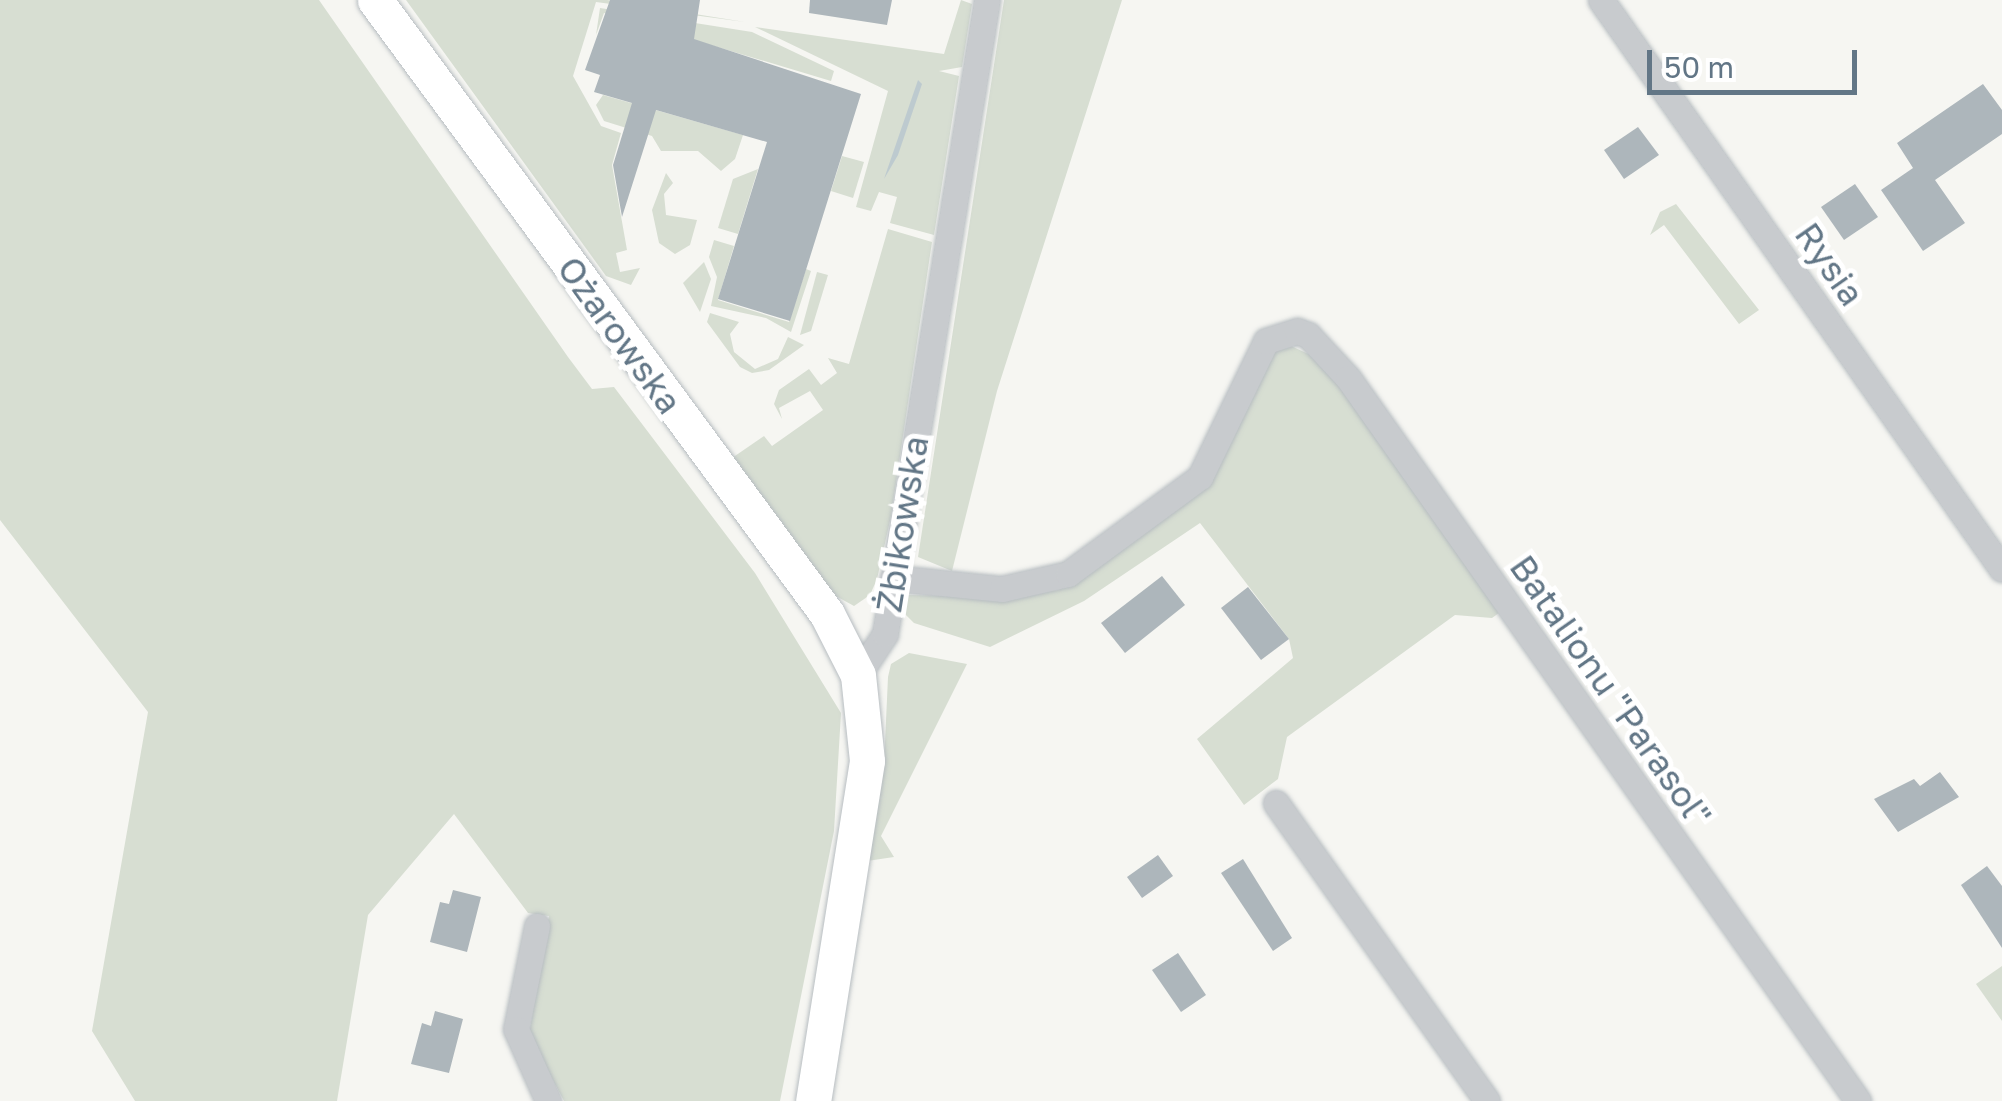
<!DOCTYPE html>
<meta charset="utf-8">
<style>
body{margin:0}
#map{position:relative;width:2002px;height:1101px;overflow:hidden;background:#f6f6f2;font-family:"Golos Text",sans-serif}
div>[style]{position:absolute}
.green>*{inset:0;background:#d7ded2}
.water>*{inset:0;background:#bdcacf}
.building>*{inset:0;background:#adb6bb}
.roads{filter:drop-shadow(0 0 2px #b7bdc1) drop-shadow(0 0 2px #b7bdc1)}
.minor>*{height:25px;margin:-12.5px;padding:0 12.5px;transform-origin:12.5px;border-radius:12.5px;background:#c8cbce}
.secondary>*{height:35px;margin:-17.5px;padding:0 17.5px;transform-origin:17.5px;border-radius:17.5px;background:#fff}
span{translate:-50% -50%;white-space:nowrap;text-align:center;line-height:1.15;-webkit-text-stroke:10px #fff;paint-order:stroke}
.street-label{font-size:35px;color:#627686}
.scale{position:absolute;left:1647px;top:50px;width:210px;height:45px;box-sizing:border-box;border:5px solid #627686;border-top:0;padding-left:12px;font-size:30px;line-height:35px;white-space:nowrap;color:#627686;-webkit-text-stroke:8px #fff;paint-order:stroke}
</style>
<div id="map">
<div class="green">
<i style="clip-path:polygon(0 0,319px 0,568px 357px,592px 389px,614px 387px,755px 573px,841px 713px,834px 831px,780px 1101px,564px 1101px,529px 1035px,549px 916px,528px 913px,454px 814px,368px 915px,337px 1101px,135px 1101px,92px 1031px,148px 712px,0 520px)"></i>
<i style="clip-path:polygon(406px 0,607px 0,745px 22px,596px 2px,573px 76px,601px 126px,621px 133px,612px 165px,627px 250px,616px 253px,620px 272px,640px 268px,631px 285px,606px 276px)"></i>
<i style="clip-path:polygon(961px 0,972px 4px,962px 67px,939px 71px,959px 76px,934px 235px,890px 223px,897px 197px,879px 192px,871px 211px,856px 207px,888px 91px,755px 27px,944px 54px)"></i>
<i style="clip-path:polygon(1004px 0,1122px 0,997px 391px,952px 571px,918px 557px)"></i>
<i style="clip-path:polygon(600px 8px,752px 32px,834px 71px,831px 81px,604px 13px,596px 35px)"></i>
<i style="clip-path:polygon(603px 95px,743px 135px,735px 159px,721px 171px,698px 151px,661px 151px,652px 136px,604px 121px,596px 105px)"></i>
<i style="clip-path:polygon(842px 156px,864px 162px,853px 198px,831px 191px)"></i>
<i style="clip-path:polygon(758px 169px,738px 234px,718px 228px,733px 179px)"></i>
<i style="clip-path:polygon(666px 173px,673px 183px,664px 194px,666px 215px,697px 220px,690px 245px,675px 254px,659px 243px,652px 210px)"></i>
<i style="clip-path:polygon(1676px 204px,1759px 310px,1739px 324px,1664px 225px,1650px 235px,1660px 212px)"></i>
<i style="clip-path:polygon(888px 229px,932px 242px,891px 516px,877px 579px,870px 595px,854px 606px,834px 595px,732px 458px,764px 436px,772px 446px,823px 410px,810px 391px,779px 408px,782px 419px,774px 404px,779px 390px,809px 369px,821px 385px,837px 373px,828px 358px,849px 364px)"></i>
<i style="clip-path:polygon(714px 240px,734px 246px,718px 300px,789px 322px,806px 269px,811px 271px,791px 332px,766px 318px,711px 306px,717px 277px,709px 257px)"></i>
<i style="clip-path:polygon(704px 262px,711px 279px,700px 312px,683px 283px)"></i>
<i style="clip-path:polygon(817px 272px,828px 275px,811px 331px,800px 335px)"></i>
<i style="clip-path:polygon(710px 313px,739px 322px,730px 334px,734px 352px,755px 369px,778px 359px,788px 337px,804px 345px,769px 370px,752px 373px,740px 367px,707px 322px)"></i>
<i style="clip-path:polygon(1291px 346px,1328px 363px,1503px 610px,1492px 618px,1455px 615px,1287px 737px,1278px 779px,1244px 805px,1197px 739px,1293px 658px,1289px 639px,1200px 523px,1084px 601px,990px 647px,914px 623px,905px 614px,907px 595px,1012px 597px,1058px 590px,1097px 567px,1203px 490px,1275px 351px)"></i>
<i style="clip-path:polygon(909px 653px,967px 664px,881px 836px,894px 857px,867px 861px,884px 765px,888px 677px,891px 664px)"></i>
<i style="clip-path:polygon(2002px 966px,2002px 1021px,1976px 984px)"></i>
</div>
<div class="water">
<i style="clip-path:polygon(918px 80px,922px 84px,898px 155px,884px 179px)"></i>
</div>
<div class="building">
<i style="clip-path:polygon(610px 0,700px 0,694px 39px,861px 94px,790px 321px,718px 299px,767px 142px,656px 110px,622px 217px,613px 165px,632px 103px,594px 92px,600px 75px,585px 70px)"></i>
<i style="clip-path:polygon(810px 0,892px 0,887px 25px,809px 13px)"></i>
<i style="clip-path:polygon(1983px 84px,2002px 110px,2002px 134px,1935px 180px,1965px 223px,1923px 251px,1881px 190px,1913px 168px,1897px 143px)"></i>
<i style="clip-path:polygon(1638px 127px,1659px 155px,1624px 179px,1604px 150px)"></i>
<i style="clip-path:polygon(1855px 184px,1878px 217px,1844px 240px,1821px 207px)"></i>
<i style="clip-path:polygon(1162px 576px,1185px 605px,1125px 653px,1101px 623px)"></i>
<i style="clip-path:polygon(1248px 587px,1289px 639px,1261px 660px,1221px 608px)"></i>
<i style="clip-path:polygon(1940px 772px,1959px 797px,1898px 832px,1874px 799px,1914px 779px,1920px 786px)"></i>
<i style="clip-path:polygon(1158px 855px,1173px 876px,1142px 898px,1127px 877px)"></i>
<i style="clip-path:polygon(1243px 859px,1292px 938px,1273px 951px,1221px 873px)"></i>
<i style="clip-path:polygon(1987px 866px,2002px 886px,2002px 948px,1961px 885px)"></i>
<i style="clip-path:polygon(453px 890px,481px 897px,467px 952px,430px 942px,440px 902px,449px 904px)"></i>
<i style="clip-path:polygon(1178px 953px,1206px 995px,1181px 1012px,1152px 970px)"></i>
<i style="clip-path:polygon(435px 1011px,463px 1019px,449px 1073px,411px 1064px,422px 1023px,431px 1026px)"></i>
</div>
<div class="roads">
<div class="minor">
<i style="left:1601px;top:0;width:696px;rotate:54.83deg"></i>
<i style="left:893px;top:578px;width:110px;rotate:5.8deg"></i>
<i style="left:1002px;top:589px;width:68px;rotate:-12.8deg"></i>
<i style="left:1068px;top:574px;width:164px;rotate:-36.3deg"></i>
<i style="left:1200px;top:477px;width:151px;rotate:-64.1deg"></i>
<i style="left:1266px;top:341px;width:33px;rotate:-18deg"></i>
<i style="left:1297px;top:331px;width:12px;rotate:20deg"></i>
<i style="left:1308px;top:335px;width:59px;rotate:47.1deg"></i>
<i style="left:1348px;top:378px;width:885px;rotate:54.8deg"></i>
<i style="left:858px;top:675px;width:49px;rotate:-56.6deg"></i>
<i style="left:885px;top:634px;width:642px;rotate:-80.86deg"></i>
<i style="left:1276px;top:803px;width:365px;rotate:54.7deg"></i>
<i style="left:537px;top:926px;width:105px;rotate:101.5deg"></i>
<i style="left:516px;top:1029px;width:79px;rotate:66deg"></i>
</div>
<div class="secondary">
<i style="left:375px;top:0;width:762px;rotate:53.64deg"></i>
<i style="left:827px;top:614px;width:68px;rotate:63.1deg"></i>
<i style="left:858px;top:675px;width:86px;rotate:84deg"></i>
<i style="left:867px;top:761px;width:344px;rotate:99deg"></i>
</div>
</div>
<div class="street-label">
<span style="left:1830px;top:264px;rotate:55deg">Rysia</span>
<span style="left:620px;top:335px;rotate:54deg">Ożarowska</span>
<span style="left:902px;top:524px;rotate:-81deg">Żbikowska</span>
<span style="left:1611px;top:691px;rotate:55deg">Batalionu "Parasol"</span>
</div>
<div class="scale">50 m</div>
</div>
